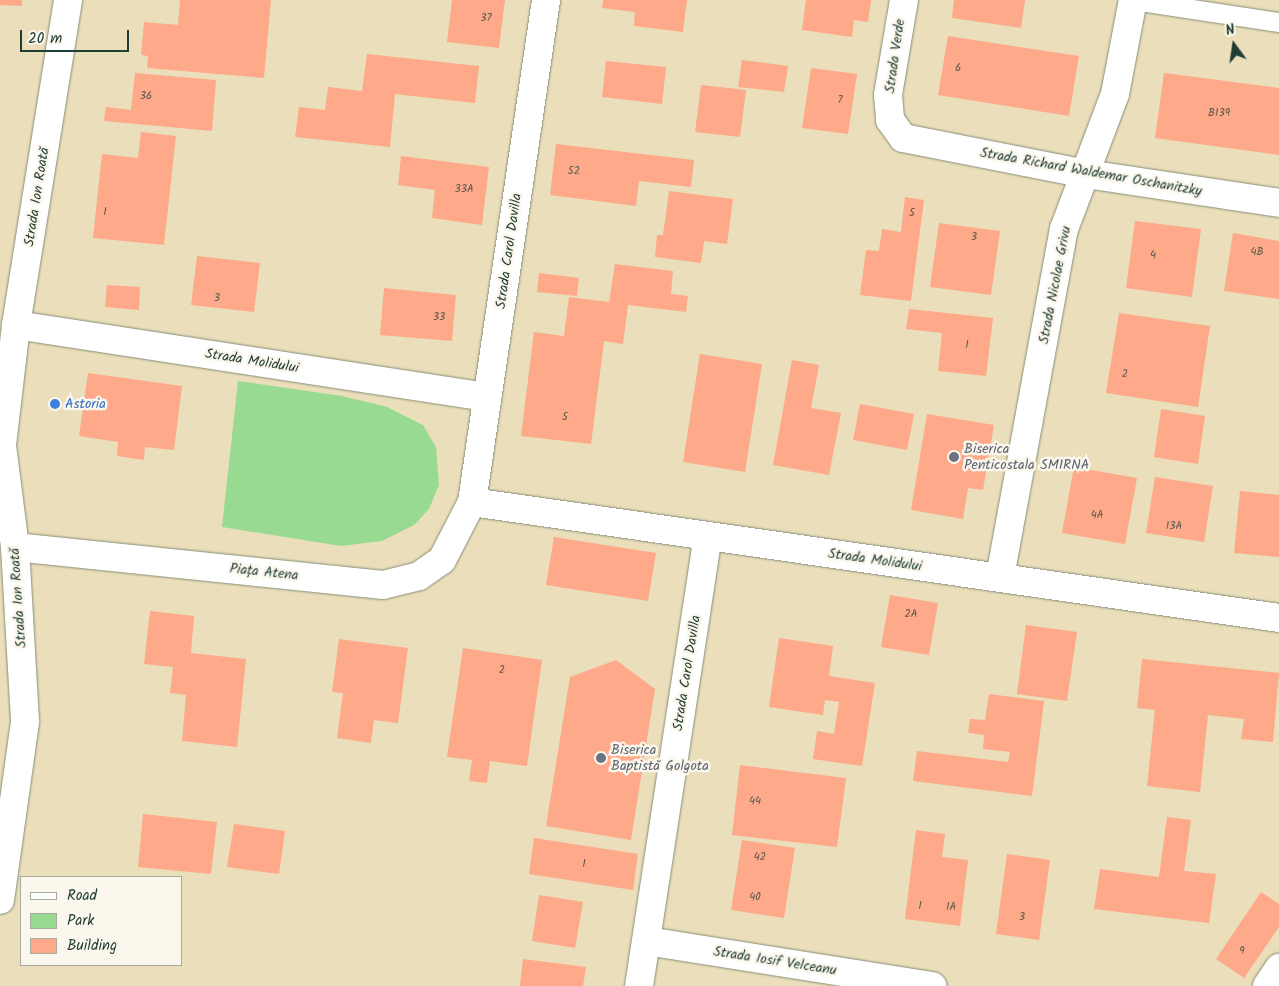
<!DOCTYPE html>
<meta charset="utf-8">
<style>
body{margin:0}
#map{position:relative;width:1279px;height:986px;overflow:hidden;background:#ebdeba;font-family:Kalam,sans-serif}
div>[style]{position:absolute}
.green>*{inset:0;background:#98da91}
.building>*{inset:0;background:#fda98a}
.roads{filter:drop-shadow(0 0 1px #858e77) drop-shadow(0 0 1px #858e77)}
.service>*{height:19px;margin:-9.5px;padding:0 9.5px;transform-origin:9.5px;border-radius:9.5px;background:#fff}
.minor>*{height:28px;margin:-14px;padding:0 14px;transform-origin:14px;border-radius:14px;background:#fff}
.dots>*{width:14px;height:14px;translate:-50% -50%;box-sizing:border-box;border:2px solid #fbf7ec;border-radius:50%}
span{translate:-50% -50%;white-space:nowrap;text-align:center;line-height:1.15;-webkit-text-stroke:5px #fbf7ec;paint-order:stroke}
.number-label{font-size:11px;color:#56584a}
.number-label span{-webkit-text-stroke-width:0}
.street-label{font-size:14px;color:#1f3d34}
.shop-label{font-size:14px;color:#366cbe}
.left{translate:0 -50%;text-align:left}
.worship-label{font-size:14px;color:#5b616d}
.legend{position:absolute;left:20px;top:876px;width:162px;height:90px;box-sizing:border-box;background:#fbf7ec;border:1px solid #a3ada2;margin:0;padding:6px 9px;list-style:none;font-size:15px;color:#1f3d34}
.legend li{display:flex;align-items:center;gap:10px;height:25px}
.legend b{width:25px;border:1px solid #a3ada2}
.north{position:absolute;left:1209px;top:20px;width:50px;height:50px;-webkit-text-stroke:4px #fbf7ec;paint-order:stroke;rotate:346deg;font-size:14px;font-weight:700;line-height:20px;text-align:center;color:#1f3d34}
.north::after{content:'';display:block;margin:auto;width:18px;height:22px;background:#1f3d34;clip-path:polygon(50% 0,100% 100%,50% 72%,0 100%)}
.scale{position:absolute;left:20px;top:30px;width:109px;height:22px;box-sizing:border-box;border:2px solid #1f3d34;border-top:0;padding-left:6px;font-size:15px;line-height:18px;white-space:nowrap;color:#1f3d34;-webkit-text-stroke:4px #fbf7ec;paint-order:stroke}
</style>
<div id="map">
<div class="green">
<i style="clip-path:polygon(238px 381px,342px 396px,387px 407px,423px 425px,436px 447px,439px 485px,429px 509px,414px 525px,382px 541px,341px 546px,222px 527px)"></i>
</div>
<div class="building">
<i style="clip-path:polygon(0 0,22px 0,22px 6px,0 5px)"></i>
<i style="clip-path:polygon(180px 0,271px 0,264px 78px,147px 68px,148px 56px,141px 55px,144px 22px,178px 25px)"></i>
<i style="clip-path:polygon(452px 0,505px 0,499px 48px,447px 42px)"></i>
<i style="clip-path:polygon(603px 0,687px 0,683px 32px,634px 26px,635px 12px,602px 8px)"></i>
<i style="clip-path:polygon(806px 0,871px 0,868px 22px,854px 20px,852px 37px,802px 30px)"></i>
<i style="clip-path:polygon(954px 0,1025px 0,1021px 28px,952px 18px)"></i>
<i style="clip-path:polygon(948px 36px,1079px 56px,1069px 116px,938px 95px)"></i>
<i style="clip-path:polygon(367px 54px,479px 66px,475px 103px,395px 94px,390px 147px,295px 137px,299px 107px,325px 110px,328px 87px,362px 91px)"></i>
<i style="clip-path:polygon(742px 60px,788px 66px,784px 92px,738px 87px)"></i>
<i style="clip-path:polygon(606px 61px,666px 67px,662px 104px,602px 97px)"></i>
<i style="clip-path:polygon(811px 68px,857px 74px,848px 134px,802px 128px)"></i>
<i style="clip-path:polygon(135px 73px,216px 80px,212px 131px,104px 121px,106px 107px,131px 110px)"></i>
<i style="clip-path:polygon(1164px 73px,1279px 88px,1279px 155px,1155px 138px)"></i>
<i style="clip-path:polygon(701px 85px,746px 90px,740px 137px,695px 132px)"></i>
<i style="clip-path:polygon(141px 132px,176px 136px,164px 245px,93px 238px,102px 154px,138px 158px)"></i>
<i style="clip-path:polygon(556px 144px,694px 160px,691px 187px,639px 181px,636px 206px,550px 195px)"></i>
<i style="clip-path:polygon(401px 156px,489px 167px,482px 225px,432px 218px,435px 190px,398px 185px)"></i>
<i style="clip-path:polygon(669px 191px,733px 199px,727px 244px,704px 241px,701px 263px,655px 257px,657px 235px,663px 235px)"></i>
<i style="clip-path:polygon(905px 197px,924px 200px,911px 301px,860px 295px,866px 250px,879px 251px,882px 229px,901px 232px)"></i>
<i style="clip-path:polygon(1135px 221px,1201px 229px,1192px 297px,1126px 288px)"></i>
<i style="clip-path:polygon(939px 223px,1000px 231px,991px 295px,930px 287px)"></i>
<i style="clip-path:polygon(1233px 233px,1279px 241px,1279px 299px,1224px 291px)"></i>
<i style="clip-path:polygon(197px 256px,260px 263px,254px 312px,191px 305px)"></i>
<i style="clip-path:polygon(615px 264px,673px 271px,671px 294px,688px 296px,686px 312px,628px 305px,623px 344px,604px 341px,591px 444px,521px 436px,534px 332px,564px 336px,569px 297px,609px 302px)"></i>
<i style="clip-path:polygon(539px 273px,579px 278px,577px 296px,537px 292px)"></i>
<i style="clip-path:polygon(107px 285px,140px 287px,139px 310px,105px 307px)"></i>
<i style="clip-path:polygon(384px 288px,456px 295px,452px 341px,380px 335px)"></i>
<i style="clip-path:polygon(909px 309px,993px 318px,986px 376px,938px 371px,942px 333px,906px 329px)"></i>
<i style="clip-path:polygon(1119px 313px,1210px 326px,1198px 407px,1106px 393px)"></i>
<i style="clip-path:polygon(700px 354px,762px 364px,745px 472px,683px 462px)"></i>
<i style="clip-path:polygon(792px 360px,819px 365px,811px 408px,841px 413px,829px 475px,773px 465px)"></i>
<i style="clip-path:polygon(88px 373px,182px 386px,174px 450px,145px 447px,144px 460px,117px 456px,118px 442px,79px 436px)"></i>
<i style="clip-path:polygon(860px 404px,914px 414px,907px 450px,853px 440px)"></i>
<i style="clip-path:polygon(1161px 409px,1205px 416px,1198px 464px,1154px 457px)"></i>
<i style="clip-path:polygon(927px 414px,994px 425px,983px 490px,968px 488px,963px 519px,911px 510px)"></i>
<i style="clip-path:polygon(1074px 467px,1137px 478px,1125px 544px,1062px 533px)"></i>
<i style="clip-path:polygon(1155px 477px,1213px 486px,1204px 542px,1146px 533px)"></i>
<i style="clip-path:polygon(1240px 491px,1279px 495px,1279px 557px,1234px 553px)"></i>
<i style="clip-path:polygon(554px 537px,656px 553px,648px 601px,546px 585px)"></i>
<i style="clip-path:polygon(890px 595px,938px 603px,929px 655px,881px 647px)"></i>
<i style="clip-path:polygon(150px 611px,194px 616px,191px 653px,246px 659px,237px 747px,182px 741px,186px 695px,170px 693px,173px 667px,144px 664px)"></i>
<i style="clip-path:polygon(1026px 625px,1077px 632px,1067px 701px,1017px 694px)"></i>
<i style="clip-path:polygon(779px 638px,833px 646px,829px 676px,875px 683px,862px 766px,813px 759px,817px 731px,834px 734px,839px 702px,825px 700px,823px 715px,769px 707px)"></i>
<i style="clip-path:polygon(339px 639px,408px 648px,398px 723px,374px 720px,371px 743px,337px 738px,343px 693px,332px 692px)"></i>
<i style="clip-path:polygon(463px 648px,542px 660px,527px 766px,490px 761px,487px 783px,469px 781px,472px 760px,447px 757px)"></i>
<i style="clip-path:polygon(1142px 659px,1279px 673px,1273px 742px,1241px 739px,1244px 719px,1208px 715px,1200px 792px,1147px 786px,1155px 710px,1137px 708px)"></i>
<i style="clip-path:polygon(616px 660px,655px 689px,631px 840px,546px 826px,570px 677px)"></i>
<i style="clip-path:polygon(989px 694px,1044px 701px,1032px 796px,913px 781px,917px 751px,1008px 762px,1010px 752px,983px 749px,984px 735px,968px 733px,970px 719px,985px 720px)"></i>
<i style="clip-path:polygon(740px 765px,846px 778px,837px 847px,732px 835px)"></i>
<i style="clip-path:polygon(143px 814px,217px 822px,211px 874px,138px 867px)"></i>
<i style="clip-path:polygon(1167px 817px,1191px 820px,1184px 871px,1216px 874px,1209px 923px,1094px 909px,1100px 869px,1159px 877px)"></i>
<i style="clip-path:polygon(234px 824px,285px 831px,279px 874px,227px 867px)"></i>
<i style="clip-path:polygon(916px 830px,945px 834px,942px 857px,968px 860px,960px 926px,905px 919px)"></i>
<i style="clip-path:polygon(534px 838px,638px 854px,633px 890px,529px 874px)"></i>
<i style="clip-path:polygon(742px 840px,795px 848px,784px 918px,731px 910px)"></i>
<i style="clip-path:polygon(1007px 854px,1050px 860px,1039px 940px,996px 934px)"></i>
<i style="clip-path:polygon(1261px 892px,1279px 904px,1279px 927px,1244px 978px,1216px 959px)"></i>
<i style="clip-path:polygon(539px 895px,583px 902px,575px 948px,532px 941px)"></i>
<i style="clip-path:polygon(523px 959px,586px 967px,583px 986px,520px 986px)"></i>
</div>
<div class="roads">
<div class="service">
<i style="left:1133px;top:0;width:148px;rotate:8.6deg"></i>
</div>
<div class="minor">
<i style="left:904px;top:0;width:96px;rotate:99.6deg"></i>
<i style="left:888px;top:95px;width:25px;rotate:85deg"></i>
<i style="left:890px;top:120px;width:22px;rotate:54deg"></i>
<i style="left:903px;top:138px;width:187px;rotate:11.1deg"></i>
<i style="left:1086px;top:174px;width:195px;rotate:8.5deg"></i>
<i style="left:16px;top:325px;width:476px;rotate:8.7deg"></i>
<i style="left:472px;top:502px;width:815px;rotate:8.18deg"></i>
<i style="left:15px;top:547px;width:370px;rotate:5.9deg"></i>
<i style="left:383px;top:585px;width:37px;rotate:-14deg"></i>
<i style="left:419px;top:576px;width:28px;rotate:-35deg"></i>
<i style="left:442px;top:560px;width:65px;rotate:-62.7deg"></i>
<i style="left:472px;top:502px;width:507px;rotate:-81.61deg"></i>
<i style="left:1000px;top:577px;width:354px;rotate:-79.6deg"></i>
<i style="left:1064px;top:229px;width:144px;rotate:-69.3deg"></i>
<i style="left:1115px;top:94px;width:96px;rotate:-79.2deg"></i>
<i style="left:0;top:900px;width:181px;rotate:-82deg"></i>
<i style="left:25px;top:721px;width:174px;rotate:-93.3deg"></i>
<i style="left:15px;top:547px;width:103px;rotate:-97.3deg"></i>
<i style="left:2px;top:445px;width:121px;rotate:-83.3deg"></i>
<i style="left:16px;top:325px;width:329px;rotate:-80.9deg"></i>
<i style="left:647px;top:941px;width:289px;rotate:9deg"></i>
<i style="left:639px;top:986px;width:454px;rotate:-81.3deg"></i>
<i style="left:1267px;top:986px;width:22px;rotate:-56deg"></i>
</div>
</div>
<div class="dots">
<i style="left:55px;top:404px;background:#3f7fe0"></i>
<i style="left:954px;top:457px;background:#6b7280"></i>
<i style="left:601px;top:758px;background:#6b7280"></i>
</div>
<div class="number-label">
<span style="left:486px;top:18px">37</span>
<span style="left:958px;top:68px">6</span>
<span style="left:146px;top:96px">36</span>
<span style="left:840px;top:100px">7</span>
<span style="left:1219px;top:113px">B139</span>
<span style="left:574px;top:171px">52</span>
<span style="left:464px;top:189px">33A</span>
<span style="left:105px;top:212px">1</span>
<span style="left:912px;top:213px">5</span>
<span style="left:974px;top:237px">3</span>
<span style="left:1257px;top:252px">4B</span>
<span style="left:1153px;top:255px">4</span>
<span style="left:217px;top:298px">3</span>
<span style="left:439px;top:317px">33</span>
<span style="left:967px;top:345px">1</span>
<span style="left:1125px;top:374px">2</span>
<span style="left:565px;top:417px">5</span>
<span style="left:1097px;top:515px">4A</span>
<span style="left:1174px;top:526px">13A</span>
<span style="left:911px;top:614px">2A</span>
<span style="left:502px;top:670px">2</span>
<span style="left:755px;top:801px">44</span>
<span style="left:760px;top:857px">42</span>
<span style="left:584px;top:864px">1</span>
<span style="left:755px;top:897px">40</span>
<span style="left:920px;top:906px">1</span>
<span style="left:951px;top:907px">1A</span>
<span style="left:1022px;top:917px">3</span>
<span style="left:1242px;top:951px">9</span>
</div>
<div class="street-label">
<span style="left:895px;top:56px;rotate:-82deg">Strada Verde</span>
<span style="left:1091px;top:172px;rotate:10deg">Strada Richard Waldemar Oschanitzky</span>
<span style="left:37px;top:197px;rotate:-81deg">Strada Ion Roată</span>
<span style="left:509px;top:251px;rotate:-82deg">Strada Carol Davilla</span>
<span style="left:1055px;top:285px;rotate:-79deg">Strada Nicolae Grivu</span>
<span style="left:252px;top:361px;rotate:9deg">Strada Molidului</span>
<span style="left:875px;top:560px;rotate:8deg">Strada Molidului</span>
<span style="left:264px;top:572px;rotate:6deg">Piața Atena</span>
<span style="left:18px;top:598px;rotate:-94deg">Strada Ion Roată</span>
<span style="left:687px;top:673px;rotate:-81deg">Strada Carol Davilla</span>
<span style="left:775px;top:961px;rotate:9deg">Strada Iosif Velceanu</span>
</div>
<div class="shop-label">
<span class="left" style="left:65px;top:404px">Astoria</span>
</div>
<div class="worship-label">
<span class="left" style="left:964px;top:457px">Biserica<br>Penticostala SMIRNA</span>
<span class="left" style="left:611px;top:758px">Biserica<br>Baptistă Golgota</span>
</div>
<ul class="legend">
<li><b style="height:6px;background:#fff"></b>Road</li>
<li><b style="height:14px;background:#98da91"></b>Park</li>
<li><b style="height:14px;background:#fda98a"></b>Building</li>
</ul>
<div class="north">N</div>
<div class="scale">20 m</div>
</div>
